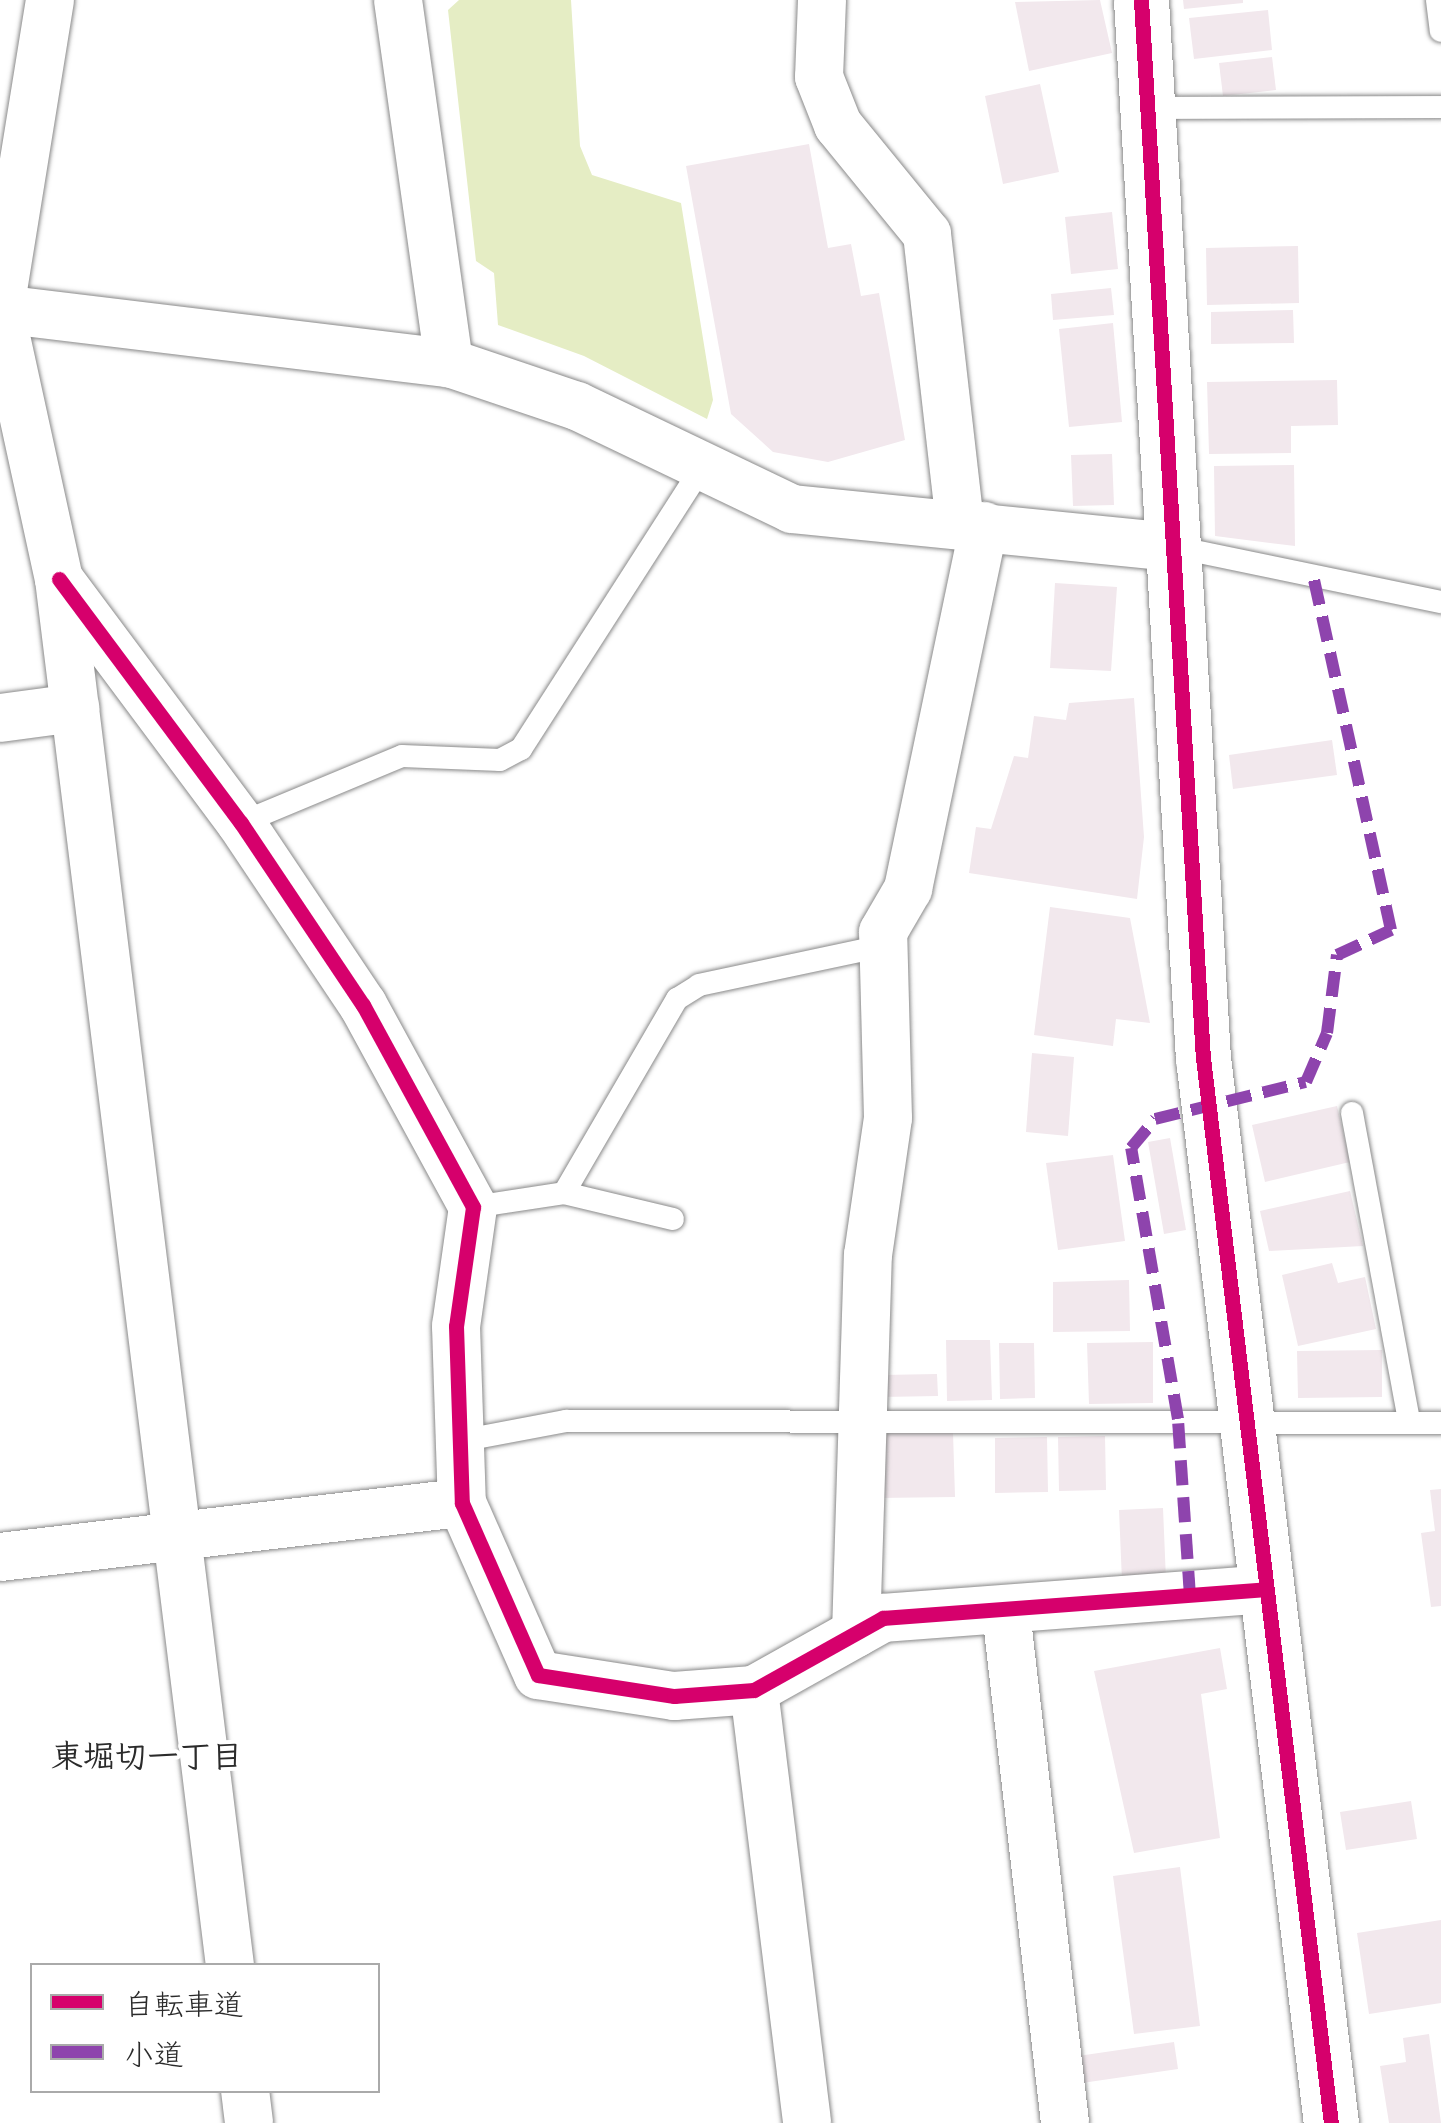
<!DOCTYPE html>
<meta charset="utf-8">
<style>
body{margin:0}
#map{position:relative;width:1441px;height:2123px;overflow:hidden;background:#fff;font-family:Delius,"Klee One",sans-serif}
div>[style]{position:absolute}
.green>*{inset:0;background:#e5edc4}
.building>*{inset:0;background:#f2e8ed}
.roads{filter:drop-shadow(0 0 2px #8a8a8a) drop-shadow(0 0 2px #8a8a8a)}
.lane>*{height:22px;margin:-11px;padding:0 11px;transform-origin:11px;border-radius:11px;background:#fff}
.street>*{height:48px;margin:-24px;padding:0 24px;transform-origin:24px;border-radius:24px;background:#fff}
.secondary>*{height:55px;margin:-27.5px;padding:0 27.5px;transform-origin:27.5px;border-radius:27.5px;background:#fff}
.quiet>*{height:12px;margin-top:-6px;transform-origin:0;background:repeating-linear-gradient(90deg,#8e44ad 0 25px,transparent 0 37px)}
.cycleway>*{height:15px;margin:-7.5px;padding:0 7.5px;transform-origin:7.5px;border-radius:7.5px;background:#d6006c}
span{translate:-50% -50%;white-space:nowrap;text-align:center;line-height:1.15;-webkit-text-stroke:8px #fff;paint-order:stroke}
.neighbourhood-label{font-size:32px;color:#2b2b2b;font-weight:700}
.legend{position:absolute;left:30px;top:1963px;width:350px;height:130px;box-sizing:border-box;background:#fff;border:2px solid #aaa;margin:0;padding:12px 18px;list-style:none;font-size:30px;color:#2b2b2b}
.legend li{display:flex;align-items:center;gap:20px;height:50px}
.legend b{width:50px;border:2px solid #aaa}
</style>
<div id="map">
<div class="green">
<i style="clip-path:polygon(459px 0,571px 0,580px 146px,592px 175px,681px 203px,713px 400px,707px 419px,584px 356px,498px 325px,494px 273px,476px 261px,448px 10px)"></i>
</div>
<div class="building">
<i style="clip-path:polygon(1100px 0,1112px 53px,1029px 71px,1015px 2px)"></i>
<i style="clip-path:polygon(1183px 0,1243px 0,1243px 3px,1184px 9px)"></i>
<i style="clip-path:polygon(1268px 10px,1272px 50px,1194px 59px,1189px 18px)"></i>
<i style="clip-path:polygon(1272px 57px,1276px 90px,1223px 96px,1219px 63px)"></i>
<i style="clip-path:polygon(1040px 84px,1059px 172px,1003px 184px,985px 96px)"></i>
<i style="clip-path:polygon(809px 144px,828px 248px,851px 244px,861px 296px,879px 293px,905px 440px,828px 462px,773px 452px,731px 414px,686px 166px)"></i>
<i style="clip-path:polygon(1112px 212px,1118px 269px,1071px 274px,1065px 217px)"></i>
<i style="clip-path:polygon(1298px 246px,1299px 303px,1207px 305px,1206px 248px)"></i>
<i style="clip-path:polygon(1111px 288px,1114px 315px,1053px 320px,1051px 294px)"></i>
<i style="clip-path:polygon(1293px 310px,1294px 343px,1211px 344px,1211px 312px)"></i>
<i style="clip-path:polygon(1113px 323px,1122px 422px,1069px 427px,1059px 329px)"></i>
<i style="clip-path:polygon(1337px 380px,1338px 425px,1291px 426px,1291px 453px,1209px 454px,1207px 382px)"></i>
<i style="clip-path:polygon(1112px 454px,1114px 505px,1073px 506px,1071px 455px)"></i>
<i style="clip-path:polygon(1294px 465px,1295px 546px,1215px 536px,1214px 466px)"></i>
<i style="clip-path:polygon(1055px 583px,1117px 587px,1111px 671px,1050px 668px)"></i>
<i style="clip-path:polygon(1134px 698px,1144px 837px,1137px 899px,969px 873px,976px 827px,991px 829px,1014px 756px,1028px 758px,1034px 716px,1066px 720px,1069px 703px)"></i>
<i style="clip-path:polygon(1332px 740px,1337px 775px,1233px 789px,1229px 755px)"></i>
<i style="clip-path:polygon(1050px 907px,1130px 918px,1150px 1023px,1116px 1019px,1113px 1046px,1034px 1035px)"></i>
<i style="clip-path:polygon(1032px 1053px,1074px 1057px,1068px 1136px,1026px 1132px)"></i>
<i style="clip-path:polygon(1337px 1106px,1350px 1162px,1265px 1182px,1252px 1125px)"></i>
<i style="clip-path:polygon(1170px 1138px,1186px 1230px,1164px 1234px,1148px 1142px)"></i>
<i style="clip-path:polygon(1113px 1155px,1125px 1241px,1058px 1250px,1046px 1163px)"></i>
<i style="clip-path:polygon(1350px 1191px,1363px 1246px,1269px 1251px,1260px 1211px)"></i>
<i style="clip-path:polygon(1332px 1263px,1338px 1283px,1365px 1277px,1376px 1329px,1298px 1346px,1282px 1275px)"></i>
<i style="clip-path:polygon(1129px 1280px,1130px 1331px,1053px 1332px,1053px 1282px)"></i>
<i style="clip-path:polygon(946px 1340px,990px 1340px,992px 1400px,947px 1401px)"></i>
<i style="clip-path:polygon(1153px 1342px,1153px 1403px,1089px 1404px,1087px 1343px)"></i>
<i style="clip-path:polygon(999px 1343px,1034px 1343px,1035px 1398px,1000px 1399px)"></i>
<i style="clip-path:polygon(1382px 1350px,1382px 1397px,1298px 1398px,1297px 1351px)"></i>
<i style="clip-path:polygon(937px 1374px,938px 1396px,882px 1397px,882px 1375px)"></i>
<i style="clip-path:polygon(953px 1432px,955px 1497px,878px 1498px,877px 1433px)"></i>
<i style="clip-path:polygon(1105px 1436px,1106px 1490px,1059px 1491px,1058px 1437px)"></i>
<i style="clip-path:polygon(1047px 1437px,1048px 1492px,995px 1493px,995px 1438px)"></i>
<i style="clip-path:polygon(1441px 1489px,1441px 1606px,1431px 1607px,1421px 1533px,1435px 1531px,1430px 1490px)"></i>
<i style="clip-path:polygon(1163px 1508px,1166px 1580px,1122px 1581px,1119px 1510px)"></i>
<i style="clip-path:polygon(1220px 1648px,1227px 1689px,1201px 1694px,1220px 1838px,1134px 1853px,1094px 1671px)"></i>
<i style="clip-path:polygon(1411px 1801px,1417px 1839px,1346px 1850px,1340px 1812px)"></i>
<i style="clip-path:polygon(1180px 1867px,1200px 2026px,1134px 2034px,1113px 1876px)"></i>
<i style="clip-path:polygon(1441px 1920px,1441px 2003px,1369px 2014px,1357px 1933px)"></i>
<i style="clip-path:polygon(1429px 2034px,1441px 2123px,1389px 2123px,1380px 2066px,1406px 2062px,1403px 2038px)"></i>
<i style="clip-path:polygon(1174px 2042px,1178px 2069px,1082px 2083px,1078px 2056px)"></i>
</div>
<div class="roads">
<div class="lane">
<i style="left:1437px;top:0;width:31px;rotate:83deg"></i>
<i style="left:1147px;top:108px;width:294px;rotate:-0.2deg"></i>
<i style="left:1175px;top:547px;width:272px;rotate:11.7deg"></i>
<i style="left:241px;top:823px;width:174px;rotate:-22.6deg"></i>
<i style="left:402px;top:756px;width:98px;rotate:2.3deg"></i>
<i style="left:500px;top:760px;width:24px;rotate:-28deg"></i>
<i style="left:521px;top:749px;width:336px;rotate:-57.3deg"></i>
<i style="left:1352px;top:1113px;width:312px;rotate:79.5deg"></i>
<i style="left:564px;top:1193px;width:112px;rotate:13.4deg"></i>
<i style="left:473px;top:1207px;width:92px;rotate:-8.7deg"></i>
<i style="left:564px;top:1193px;width:225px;rotate:-59.8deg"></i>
<i style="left:677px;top:999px;width:26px;rotate:-32deg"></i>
<i style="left:699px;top:985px;width:188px;rotate:-12deg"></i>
<i style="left:460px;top:1441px;width:108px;rotate:-10.7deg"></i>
<i style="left:566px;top:1421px;width:875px;rotate:0.13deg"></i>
</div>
<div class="street">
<i style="left:50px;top:0;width:313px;rotate:99.2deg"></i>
<i style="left:0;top:309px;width:276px;rotate:77.7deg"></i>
<i style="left:59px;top:579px;width:1398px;rotate:82.97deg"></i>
<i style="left:398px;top:0;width:367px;rotate:82deg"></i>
<i style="left:822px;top:0;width:77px;rotate:92.2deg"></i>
<i style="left:819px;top:77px;width:52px;rotate:68.4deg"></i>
<i style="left:838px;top:125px;width:141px;rotate:50.8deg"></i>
<i style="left:927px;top:234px;width:291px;rotate:83.5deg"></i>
<i style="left:0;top:309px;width:452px;rotate:6.9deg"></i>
<i style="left:449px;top:363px;width:135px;rotate:18.6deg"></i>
<i style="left:577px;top:406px;width:238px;rotate:25.6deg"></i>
<i style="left:792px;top:509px;width:384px;rotate:5.7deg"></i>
<i style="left:59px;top:579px;width:304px;rotate:53.3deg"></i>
<i style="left:241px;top:823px;width:219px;rotate:56.2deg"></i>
<i style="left:363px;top:1005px;width:230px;rotate:61.4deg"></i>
<i style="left:473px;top:1207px;width:120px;rotate:98.1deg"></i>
<i style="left:456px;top:1326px;width:177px;rotate:88.1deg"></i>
<i style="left:462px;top:1503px;width:188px;rotate:66.2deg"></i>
<i style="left:538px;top:1675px;width:138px;rotate:8.8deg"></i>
<i style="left:674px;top:1696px;width:80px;rotate:-4.3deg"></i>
<i style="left:754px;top:1690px;width:148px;rotate:-29.2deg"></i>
<i style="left:883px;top:1618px;width:384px;rotate:-4.3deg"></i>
<i style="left:0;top:718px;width:76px;rotate:-7.6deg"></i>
<i style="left:0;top:1557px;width:465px;rotate:-6.7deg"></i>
<i style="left:1006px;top:1612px;width:514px;rotate:83.41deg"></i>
<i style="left:856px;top:1633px;width:378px;rotate:-88.2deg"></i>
<i style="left:868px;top:1255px;width:138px;rotate:-81.7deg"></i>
<i style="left:888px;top:1118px;width:186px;rotate:-91.5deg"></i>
<i style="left:883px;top:932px;width:50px;rotate:-59.8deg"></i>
<i style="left:908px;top:889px;width:371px;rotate:-78.2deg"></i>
<i style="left:754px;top:1690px;width:436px;rotate:83deg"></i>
<i style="left:245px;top:2090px;width:33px;rotate:83deg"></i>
</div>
<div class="secondary">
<i style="left:1141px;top:0;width:1060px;rotate:86.65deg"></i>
<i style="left:1203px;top:1058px;width:1073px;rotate:83.15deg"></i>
</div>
</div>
<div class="quiet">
<i style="left:1190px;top:1596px;width:177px;rotate:-93.9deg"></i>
<i style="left:1178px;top:1419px;width:275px;rotate:-99.8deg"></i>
<i style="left:1131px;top:1148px;width:38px;rotate:-50deg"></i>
<i style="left:1155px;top:1119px;width:155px;rotate:-13.8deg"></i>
<i style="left:1306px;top:1082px;width:53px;rotate:-66.8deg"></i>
<i style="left:1327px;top:1033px;width:79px;rotate:-82.7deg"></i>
<i style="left:1337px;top:955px;width:60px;rotate:-24.8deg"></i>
<i style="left:1391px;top:930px;width:362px;rotate:-102.4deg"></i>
</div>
<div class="cycleway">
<i style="left:1141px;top:0;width:1060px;rotate:86.65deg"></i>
<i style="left:1203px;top:1058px;width:1073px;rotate:83.15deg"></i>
<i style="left:59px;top:579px;width:304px;rotate:53.3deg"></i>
<i style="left:241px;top:823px;width:219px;rotate:56.2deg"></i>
<i style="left:363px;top:1005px;width:230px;rotate:61.4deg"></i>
<i style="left:473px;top:1207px;width:120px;rotate:98.1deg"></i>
<i style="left:456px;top:1326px;width:177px;rotate:88.1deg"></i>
<i style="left:462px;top:1503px;width:188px;rotate:66.2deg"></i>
<i style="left:538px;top:1675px;width:138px;rotate:8.8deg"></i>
<i style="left:674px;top:1696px;width:80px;rotate:-4.3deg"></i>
<i style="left:754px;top:1690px;width:148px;rotate:-29.2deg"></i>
<i style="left:883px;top:1618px;width:384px;rotate:-4.3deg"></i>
</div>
<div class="neighbourhood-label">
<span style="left:147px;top:1756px">東堀切一丁目</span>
</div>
<ul class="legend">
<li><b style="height:12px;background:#d6006c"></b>自転車道</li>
<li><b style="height:12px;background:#8e44ad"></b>小道</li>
</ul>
</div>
